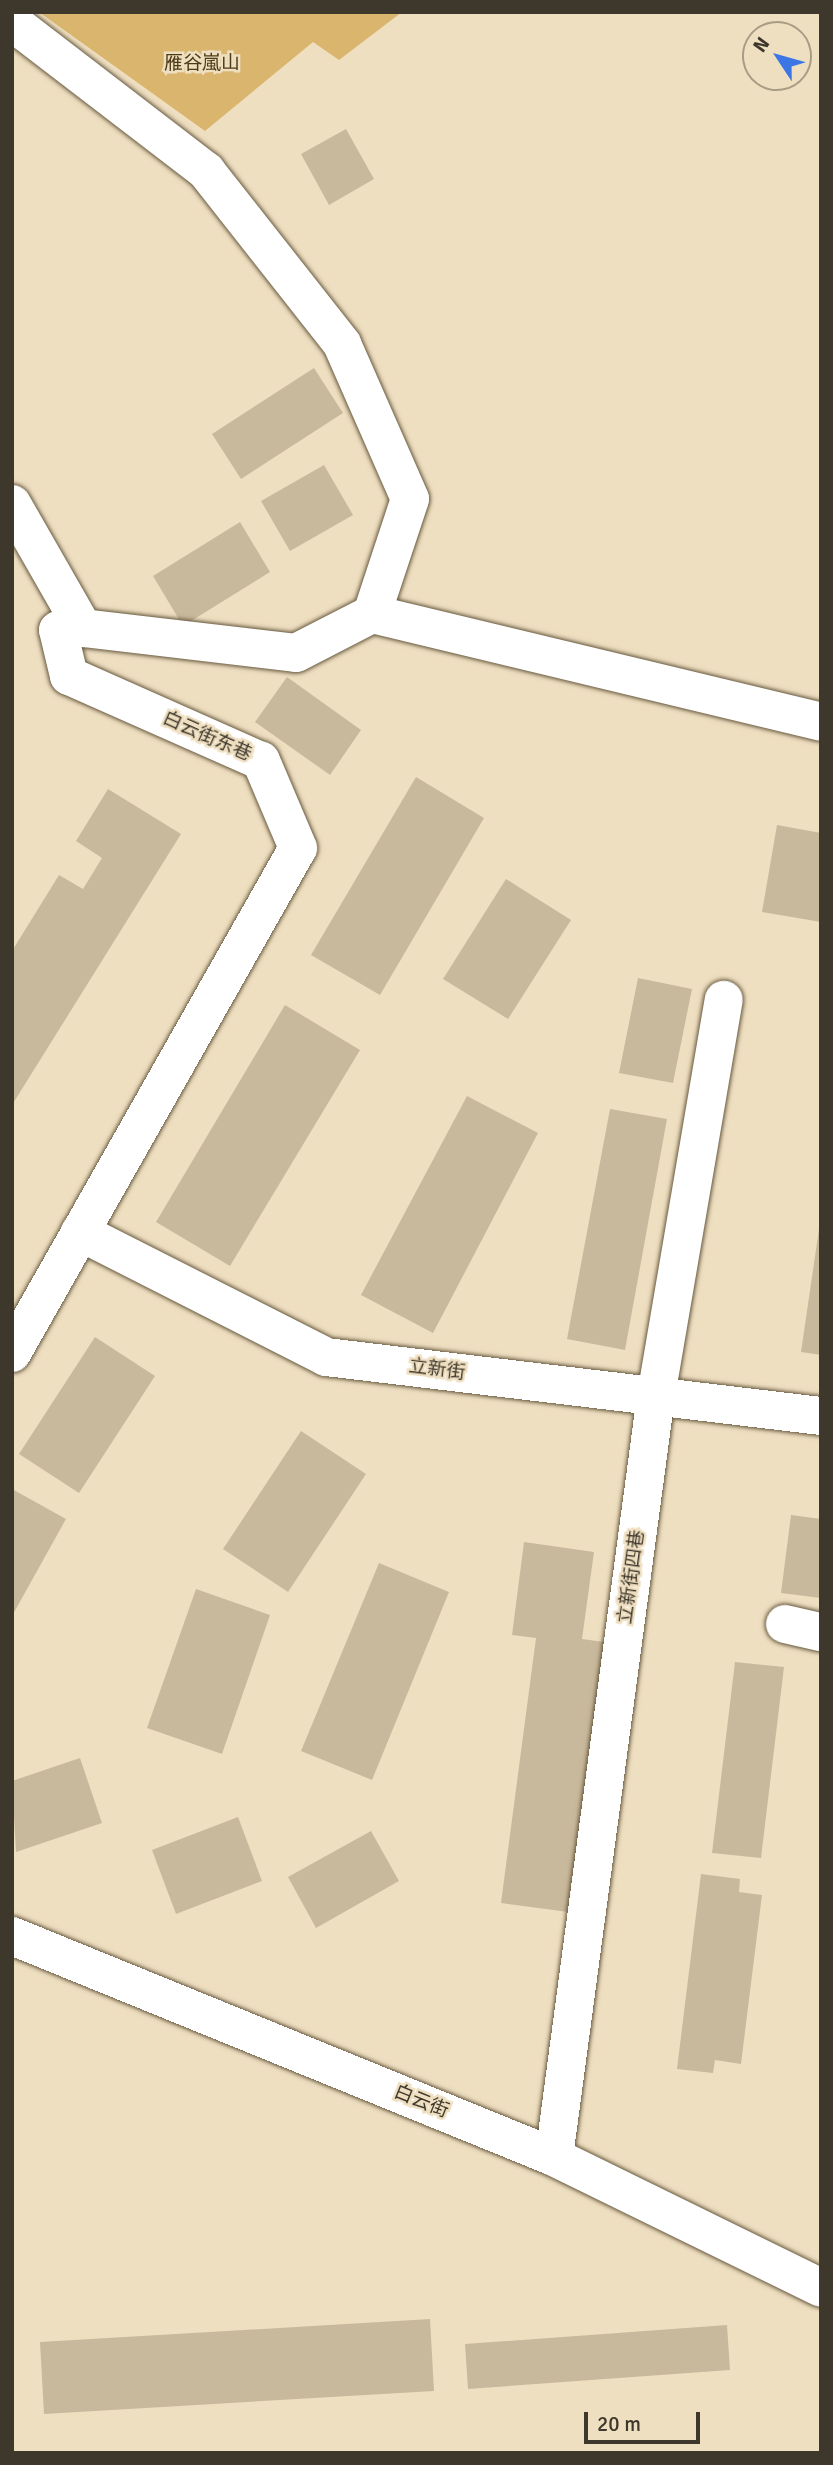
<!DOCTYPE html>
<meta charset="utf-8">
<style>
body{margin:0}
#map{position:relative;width:833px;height:2465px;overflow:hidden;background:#efdfc1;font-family:Signika,"Noto Sans SC",sans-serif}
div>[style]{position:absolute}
.green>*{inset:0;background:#dab56e}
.building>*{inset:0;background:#c9b99c}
.roads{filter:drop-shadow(0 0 2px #67593f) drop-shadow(0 0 2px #67593f)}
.minor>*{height:38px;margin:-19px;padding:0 19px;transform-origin:19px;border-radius:19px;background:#fff}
.secondary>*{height:38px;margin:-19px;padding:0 19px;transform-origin:19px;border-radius:19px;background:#fff}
span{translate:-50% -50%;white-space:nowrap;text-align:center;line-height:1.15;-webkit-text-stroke:5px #efdfc1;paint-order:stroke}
.park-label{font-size:19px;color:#4d3b16}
.street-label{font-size:19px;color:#3e382c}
.frame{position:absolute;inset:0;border:14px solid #3e382c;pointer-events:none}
.north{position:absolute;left:742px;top:21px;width:70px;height:70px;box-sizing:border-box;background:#efdfc1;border:2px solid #a89c85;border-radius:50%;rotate:306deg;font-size:19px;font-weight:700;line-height:28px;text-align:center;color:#3e382c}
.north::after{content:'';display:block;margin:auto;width:24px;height:32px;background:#3c75e4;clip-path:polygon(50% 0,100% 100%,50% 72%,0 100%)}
.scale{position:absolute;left:584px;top:2412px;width:116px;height:32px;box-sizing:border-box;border:4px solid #3e382c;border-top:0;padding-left:9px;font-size:21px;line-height:24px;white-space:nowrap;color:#3e382c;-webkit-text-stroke:5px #efdfc1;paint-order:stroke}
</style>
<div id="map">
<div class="green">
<i style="clip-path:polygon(39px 12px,402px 12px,339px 60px,313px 42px,205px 131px)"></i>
</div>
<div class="building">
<i style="clip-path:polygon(346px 129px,374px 179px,329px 205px,301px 154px)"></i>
<i style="clip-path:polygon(314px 368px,343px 413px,241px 479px,212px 434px)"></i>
<i style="clip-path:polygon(324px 465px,353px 515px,290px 551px,261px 501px)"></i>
<i style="clip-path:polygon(240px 522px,270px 572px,183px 626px,153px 576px)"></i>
<i style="clip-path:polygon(287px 677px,361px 730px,330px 775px,255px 722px)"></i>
<i style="clip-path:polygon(416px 777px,484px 818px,380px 995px,311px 955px)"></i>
<i style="clip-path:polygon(108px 789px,181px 834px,12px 1105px,12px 951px,59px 875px,83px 889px,102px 858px,76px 841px)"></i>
<i style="clip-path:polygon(777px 825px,821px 833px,821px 922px,762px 912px)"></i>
<i style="clip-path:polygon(506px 879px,571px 920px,508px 1019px,443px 979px)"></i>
<i style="clip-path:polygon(638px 978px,692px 989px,673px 1083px,619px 1073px)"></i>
<i style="clip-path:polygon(285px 1005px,360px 1050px,230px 1266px,156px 1222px)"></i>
<i style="clip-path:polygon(467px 1096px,538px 1133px,433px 1333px,361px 1295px)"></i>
<i style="clip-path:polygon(610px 1109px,667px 1119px,625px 1350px,567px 1339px)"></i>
<i style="clip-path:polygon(819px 1229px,821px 1229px,821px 1355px,801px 1352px)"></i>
<i style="clip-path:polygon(95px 1337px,155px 1376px,79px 1493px,19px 1454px)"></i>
<i style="clip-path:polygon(301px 1431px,366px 1474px,288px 1592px,223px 1549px)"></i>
<i style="clip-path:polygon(12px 1489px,66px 1519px,12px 1616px)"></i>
<i style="clip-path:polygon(791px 1515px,821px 1519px,821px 1598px,781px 1593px)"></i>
<i style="clip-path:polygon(524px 1542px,594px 1552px,582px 1639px,612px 1643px,576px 1913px,501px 1903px,536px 1638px,512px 1635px)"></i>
<i style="clip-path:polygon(379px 1563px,449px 1592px,372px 1780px,301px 1751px)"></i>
<i style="clip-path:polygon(196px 1589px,270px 1615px,222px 1754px,147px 1728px)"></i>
<i style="clip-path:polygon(735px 1662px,784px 1667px,761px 1858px,712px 1853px)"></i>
<i style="clip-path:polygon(80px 1758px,102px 1823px,16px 1852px,12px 1781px)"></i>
<i style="clip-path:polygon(238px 1817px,262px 1881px,176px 1914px,152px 1850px)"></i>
<i style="clip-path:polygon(371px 1831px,399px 1881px,316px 1928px,288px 1877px)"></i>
<i style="clip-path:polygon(701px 1874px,740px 1879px,739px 1892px,762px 1895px,741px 2064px,715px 2060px,713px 2073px,677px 2069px)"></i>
<i style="clip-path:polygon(430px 2319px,434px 2391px,44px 2414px,40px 2342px)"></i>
<i style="clip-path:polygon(727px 2325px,730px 2370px,468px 2389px,465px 2344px)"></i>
</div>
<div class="roads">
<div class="minor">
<i style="left:12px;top:22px;width:245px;rotate:37.5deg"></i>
<i style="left:206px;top:171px;width:220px;rotate:51.8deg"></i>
<i style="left:342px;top:344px;width:169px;rotate:66.3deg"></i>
<i style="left:410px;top:499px;width:121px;rotate:108.3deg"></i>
<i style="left:372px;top:614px;width:462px;rotate:13.5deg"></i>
<i style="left:12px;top:504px;width:143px;rotate:60.2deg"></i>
<i style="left:80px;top:1232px;width:276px;rotate:26.9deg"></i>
<i style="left:326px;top:1357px;width:499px;rotate:6.8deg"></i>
<i style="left:12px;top:1353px;width:580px;rotate:-60.48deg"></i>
<i style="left:298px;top:848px;width:95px;rotate:-113deg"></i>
<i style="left:261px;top:761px;width:210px;rotate:-156.1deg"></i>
<i style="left:69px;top:676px;width:47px;rotate:-103.4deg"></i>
<i style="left:58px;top:630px;width:25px;rotate:-5deg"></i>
<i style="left:83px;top:628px;width:214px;rotate:6.7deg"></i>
<i style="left:296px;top:653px;width:85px;rotate:-27.2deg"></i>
<i style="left:785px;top:1624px;width:37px;rotate:13deg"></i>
<i style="left:554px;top:2157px;width:768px;rotate:-82.37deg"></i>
<i style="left:656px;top:1396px;width:402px;rotate:-80.3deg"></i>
</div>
<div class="secondary">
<i style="left:12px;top:1936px;width:585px;rotate:22.18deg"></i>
<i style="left:554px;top:2157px;width:297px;rotate:26.1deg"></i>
</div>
</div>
<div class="park-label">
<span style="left:202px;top:64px">雁谷嵐山</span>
</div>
<div class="street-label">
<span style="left:207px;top:737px;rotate:24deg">白云街东巷</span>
<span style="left:437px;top:1370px;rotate:7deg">立新街</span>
<span style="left:632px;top:1577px;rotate:-82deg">立新街四巷</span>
<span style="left:421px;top:2102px;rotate:22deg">白云街</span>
</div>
<div class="frame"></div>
<div class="north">N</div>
<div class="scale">20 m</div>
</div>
